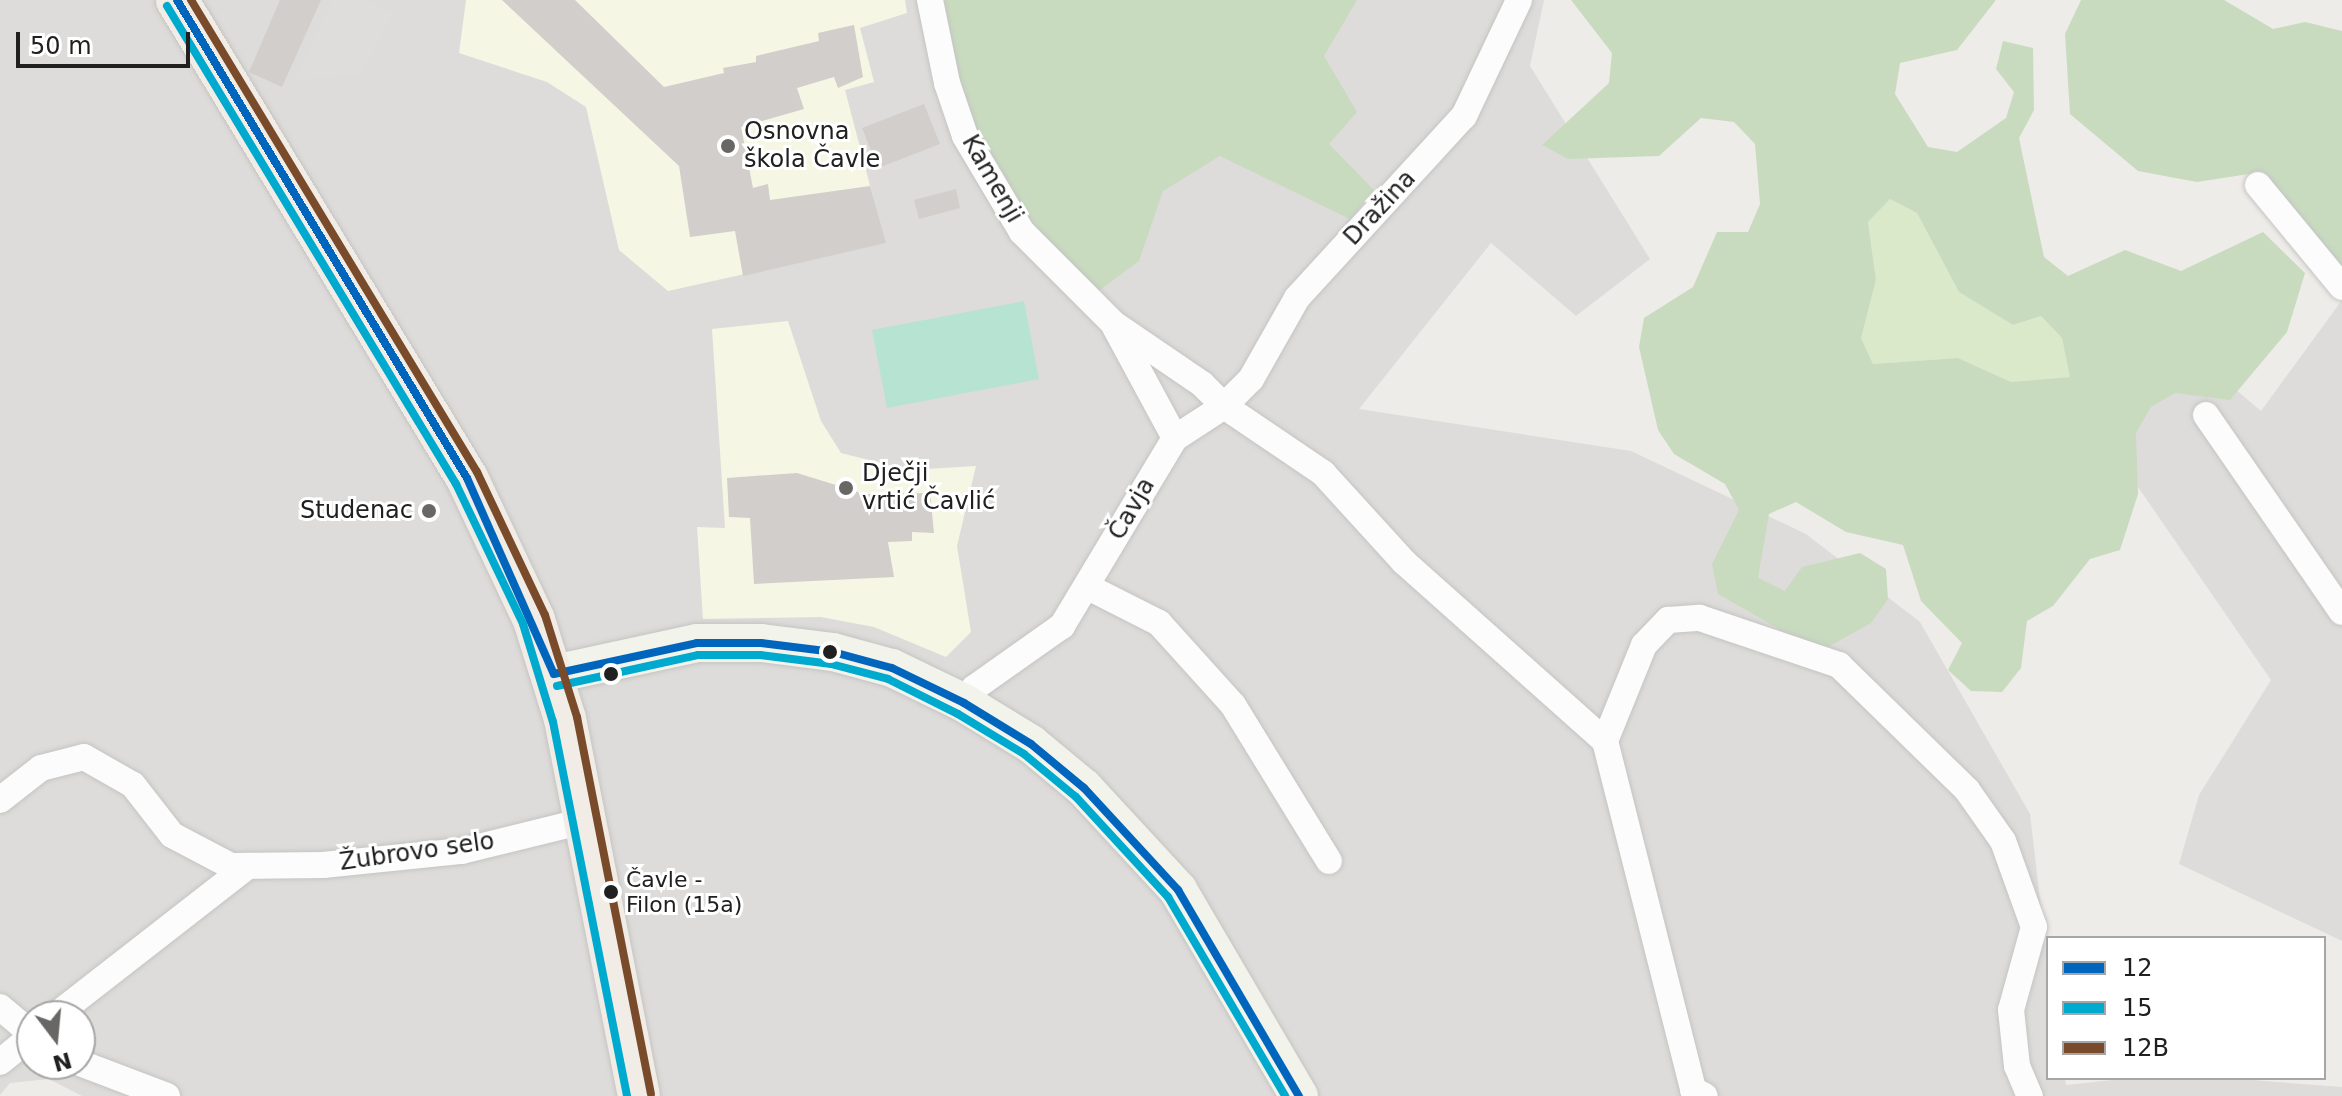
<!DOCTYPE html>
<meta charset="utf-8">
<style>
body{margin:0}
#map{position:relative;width:2342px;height:1096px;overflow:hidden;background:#eeece8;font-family:"DejaVu Sans",sans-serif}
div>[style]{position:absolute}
.residential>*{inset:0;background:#dddcda}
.education>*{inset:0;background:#f6f6e5}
.grass>*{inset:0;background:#d9e9c9}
.forest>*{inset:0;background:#c8dbbf}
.pitch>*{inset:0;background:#b6e3d2}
.parking>*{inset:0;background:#dedddc}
.building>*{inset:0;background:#d1cecb}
.roads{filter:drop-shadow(0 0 2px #c5c4c3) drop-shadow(0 0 2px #c5c4c3)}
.street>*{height:26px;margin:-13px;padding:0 13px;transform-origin:13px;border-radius:13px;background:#fcfcfc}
.secondary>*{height:38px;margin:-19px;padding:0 19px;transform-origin:19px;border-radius:19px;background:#f2f4eb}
.primary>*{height:42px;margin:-21px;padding:0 21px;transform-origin:21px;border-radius:21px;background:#f1ede6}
.bus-1>*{height:8px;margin:-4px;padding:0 4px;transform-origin:4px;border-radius:4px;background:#0065bd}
.bus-2>*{height:8px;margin:-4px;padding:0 4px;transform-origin:4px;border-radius:4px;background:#00a9ce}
.bus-3>*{height:8px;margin:-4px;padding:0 4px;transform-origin:4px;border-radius:4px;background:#7a4b2a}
.dots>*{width:22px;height:22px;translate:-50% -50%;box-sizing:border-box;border:4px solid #fff;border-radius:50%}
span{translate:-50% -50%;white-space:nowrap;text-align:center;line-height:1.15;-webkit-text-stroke:6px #fff;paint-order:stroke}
.bus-label{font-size:22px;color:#202020}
.left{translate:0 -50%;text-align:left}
.poi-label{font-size:24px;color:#202020}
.right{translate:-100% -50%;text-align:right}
.street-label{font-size:24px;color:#202020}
.legend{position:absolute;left:2046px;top:936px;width:280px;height:144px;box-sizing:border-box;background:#fff;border:2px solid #a6a6a6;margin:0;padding:10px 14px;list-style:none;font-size:24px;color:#202020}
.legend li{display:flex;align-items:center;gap:16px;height:40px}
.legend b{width:40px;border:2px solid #a6a6a6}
.north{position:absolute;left:16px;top:1000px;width:80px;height:80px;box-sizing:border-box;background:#fff;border:2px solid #a6a6a6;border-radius:50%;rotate:164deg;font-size:22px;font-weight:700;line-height:32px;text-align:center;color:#202020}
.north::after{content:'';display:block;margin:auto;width:28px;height:36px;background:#686766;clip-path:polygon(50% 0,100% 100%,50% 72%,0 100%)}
.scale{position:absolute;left:16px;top:32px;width:174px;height:36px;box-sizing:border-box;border:4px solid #202020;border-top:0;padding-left:10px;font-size:24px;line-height:28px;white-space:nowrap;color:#202020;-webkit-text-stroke:6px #fff;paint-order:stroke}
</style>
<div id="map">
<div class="residential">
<i style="clip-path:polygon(evenodd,0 0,1544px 0,1530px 66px,1650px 259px,1576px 316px,1491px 243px,1359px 409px,1631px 451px,1806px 534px,1920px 622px,2030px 814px,2048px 967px,2048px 1078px,2065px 1078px,2066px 1085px,2131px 1078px,2226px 1078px,2342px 1087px,2342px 1096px,82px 1096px,49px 1079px,10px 1083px,0 1095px,0 0,32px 1016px,80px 1016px,80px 1064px,32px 1064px,32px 1016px)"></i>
<i style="clip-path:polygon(2342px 300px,2342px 941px,2179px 864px,2199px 795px,2271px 680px,2107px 442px,2202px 361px,2261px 411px)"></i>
</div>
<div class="education">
<i style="clip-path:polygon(466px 0,905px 0,907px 13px,860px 28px,874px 82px,845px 90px,885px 243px,668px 291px,619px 250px,586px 107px,547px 82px,459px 53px)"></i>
<i style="clip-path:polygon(788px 321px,821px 421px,841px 453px,909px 470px,976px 466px,957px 546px,971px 632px,946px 657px,874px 627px,821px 617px,703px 619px,697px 527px,725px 528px,712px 329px)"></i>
</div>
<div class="grass">
<i style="clip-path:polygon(1890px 199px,1917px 213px,1959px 292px,2013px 325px,2041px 316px,2062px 338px,2071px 377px,2011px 382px,1958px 358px,1873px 364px,1861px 338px,1876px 280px,1868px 222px)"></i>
</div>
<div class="forest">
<i style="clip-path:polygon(944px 0,1357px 0,1324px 56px,1357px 112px,1329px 144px,1374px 190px,1350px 219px,1220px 156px,1163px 191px,1139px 261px,1093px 295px,1027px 222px,968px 124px)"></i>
<i style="clip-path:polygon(evenodd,1571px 0,1996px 0,1957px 50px,1900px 63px,1895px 94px,1928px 147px,1957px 152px,2006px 118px,2014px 92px,1996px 69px,2003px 41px,2033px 48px,2034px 110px,2019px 138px,2044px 257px,2068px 276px,2125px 250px,2181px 271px,2263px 232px,2305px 273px,2287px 332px,2230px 400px,2175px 393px,2151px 407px,2136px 433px,2138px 494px,2120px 550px,2090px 559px,2053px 606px,2027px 621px,2021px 668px,2002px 692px,1971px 691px,1948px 670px,1962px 643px,1921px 601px,1903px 545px,1846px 532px,1796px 502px,1769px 514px,1758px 578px,1785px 591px,1802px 567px,1860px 553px,1886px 569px,1888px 599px,1871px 623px,1819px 652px,1718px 594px,1712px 564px,1739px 510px,1725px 484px,1674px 454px,1658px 430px,1639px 347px,1644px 318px,1693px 287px,1717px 232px,1748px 232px,1760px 204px,1755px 144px,1734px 122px,1701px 118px,1659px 156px,1568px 159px,1542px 145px,1609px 83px,1612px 53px,1571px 0,1890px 199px,1917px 213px,1959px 292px,2013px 325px,2041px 316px,2062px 338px,2070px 377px,2011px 382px,1958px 358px,1873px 364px,1861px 338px,1876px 280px,1868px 222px,1890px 199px)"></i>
<i style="clip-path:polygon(2081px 0,2224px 0,2273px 29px,2305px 22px,2342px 31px,2342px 266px,2279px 226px,2255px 173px,2197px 182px,2138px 171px,2070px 114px,2065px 34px)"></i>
</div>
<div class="pitch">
<i style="clip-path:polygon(1024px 301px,1039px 379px,887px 408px,872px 330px)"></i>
</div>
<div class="parking">
<i style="clip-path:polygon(332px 0,368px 0,393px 14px,361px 74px,294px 81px)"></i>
</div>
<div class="building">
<i style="clip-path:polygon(280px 0,321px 0,282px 87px,249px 72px)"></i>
<i style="clip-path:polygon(502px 0,575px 0,664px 87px,724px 73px,723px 68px,756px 62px,756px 56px,819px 41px,818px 33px,854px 25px,863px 77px,838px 88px,834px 77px,797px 88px,804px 109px,741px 127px,753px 188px,768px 184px,770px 200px,870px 186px,886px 243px,743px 276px,735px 231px,690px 237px,679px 166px)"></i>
<i style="clip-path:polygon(924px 104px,940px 144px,878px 168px,862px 128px)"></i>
<i style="clip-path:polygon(956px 189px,960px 208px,919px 219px,914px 200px)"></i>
<i style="clip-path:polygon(797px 473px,865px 494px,930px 493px,934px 533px,912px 532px,912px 541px,888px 542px,894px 577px,754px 584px,750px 518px,729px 517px,727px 478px)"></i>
</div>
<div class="roads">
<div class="street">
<i style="left:930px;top:0;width:85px;rotate:78.4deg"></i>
<i style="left:947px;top:83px;width:56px;rotate:71.2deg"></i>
<i style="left:965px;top:136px;width:112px;rotate:59.3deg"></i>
<i style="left:1022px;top:232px;width:130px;rotate:45deg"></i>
<i style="left:1114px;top:324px;width:107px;rotate:34.3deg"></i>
<i style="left:1202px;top:384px;width:31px;rotate:45deg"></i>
<i style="left:1224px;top:406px;width:38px;rotate:-45deg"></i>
<i style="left:1251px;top:379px;width:93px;rotate:-60.4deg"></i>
<i style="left:1297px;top:298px;width:247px;rotate:-47.5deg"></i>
<i style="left:1464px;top:116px;width:128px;rotate:-64.6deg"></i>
<i style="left:2258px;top:185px;width:132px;rotate:50.5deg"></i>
<i style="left:1115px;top:327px;width:126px;rotate:61.6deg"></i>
<i style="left:2206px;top:415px;width:239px;rotate:55.4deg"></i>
<i style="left:1088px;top:587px;width:80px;rotate:26.9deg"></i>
<i style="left:1159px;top:623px;width:110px;rotate:47.9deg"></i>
<i style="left:1233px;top:705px;width:183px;rotate:58.4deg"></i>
<i style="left:964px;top:703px;width:18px;rotate:-56deg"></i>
<i style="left:974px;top:688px;width:108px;rotate:-35.2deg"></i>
<i style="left:1062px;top:626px;width:219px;rotate:-59deg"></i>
<i style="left:1175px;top:438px;width:59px;rotate:-33.1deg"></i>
<i style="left:1224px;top:406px;width:120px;rotate:34.1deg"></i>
<i style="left:1323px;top:473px;width:120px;rotate:47.7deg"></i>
<i style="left:1404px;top:562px;width:269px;rotate:41.7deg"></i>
<i style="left:1605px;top:741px;width:360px;rotate:75.8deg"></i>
<i style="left:1693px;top:1090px;width:13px;rotate:27deg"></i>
<i style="left:1605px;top:741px;width:104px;rotate:-67.9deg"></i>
<i style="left:1644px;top:645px;width:35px;rotate:-46deg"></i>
<i style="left:1668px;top:620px;width:32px;rotate:-4deg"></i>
<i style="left:1700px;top:618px;width:147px;rotate:18.7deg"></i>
<i style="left:1839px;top:665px;width:179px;rotate:44.3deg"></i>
<i style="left:1967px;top:790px;width:62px;rotate:54.8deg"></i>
<i style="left:2003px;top:841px;width:91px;rotate:70.2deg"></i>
<i style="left:2034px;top:927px;width:86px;rotate:105.5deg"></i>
<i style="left:2011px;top:1010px;width:56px;rotate:83.9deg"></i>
<i style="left:2017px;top:1066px;width:33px;rotate:67deg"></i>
<i style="left:0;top:800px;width:52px;rotate:-38deg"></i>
<i style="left:41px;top:768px;width:44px;rotate:-14.3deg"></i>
<i style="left:84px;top:757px;width:56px;rotate:29.7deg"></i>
<i style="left:133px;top:785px;width:63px;rotate:52deg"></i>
<i style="left:172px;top:835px;width:67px;rotate:27.7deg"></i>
<i style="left:231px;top:866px;width:92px;rotate:-0.6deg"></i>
<i style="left:323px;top:865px;width:140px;rotate:-5.8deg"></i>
<i style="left:462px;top:851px;width:126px;rotate:-13.8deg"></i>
<i style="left:0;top:1007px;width:42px;rotate:40.2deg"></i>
<i style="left:55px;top:1016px;width:244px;rotate:-37.9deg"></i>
<i style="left:0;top:1062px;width:41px;rotate:-39.1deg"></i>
<i style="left:80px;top:1063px;width:93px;rotate:20.8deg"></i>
</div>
<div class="secondary">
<i style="left:554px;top:674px;width:146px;rotate:-12.2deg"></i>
<i style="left:697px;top:643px;width:64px"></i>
<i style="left:761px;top:643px;width:73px;rotate:7.1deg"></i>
<i style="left:833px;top:652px;width:61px;rotate:15.2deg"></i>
<i style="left:892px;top:668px;width:80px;rotate:25.9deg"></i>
<i style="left:964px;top:703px;width:79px;rotate:31.5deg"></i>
<i style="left:1031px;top:744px;width:69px;rotate:39.7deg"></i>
<i style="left:1084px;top:788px;width:139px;rotate:47.3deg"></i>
<i style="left:1178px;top:890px;width:239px;rotate:59.6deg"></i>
</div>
<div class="primary">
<i style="left:177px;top:0;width:559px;rotate:58.76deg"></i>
<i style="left:467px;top:478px;width:157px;rotate:64.7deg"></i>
<i style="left:534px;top:620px;width:104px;rotate:72.6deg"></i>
<i style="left:565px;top:719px;width:384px;rotate:78.9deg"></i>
</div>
</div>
<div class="bus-1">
<i style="left:177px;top:0;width:559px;rotate:58.76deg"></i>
<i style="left:467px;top:478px;width:214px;rotate:66.1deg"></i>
<i style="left:554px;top:674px;width:146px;rotate:-12.2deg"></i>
<i style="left:697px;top:643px;width:64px"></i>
<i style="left:761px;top:643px;width:73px;rotate:7.1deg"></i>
<i style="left:833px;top:652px;width:61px;rotate:15.2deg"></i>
<i style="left:892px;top:668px;width:80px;rotate:25.9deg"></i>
<i style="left:964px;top:703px;width:79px;rotate:31.5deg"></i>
<i style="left:1031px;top:744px;width:69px;rotate:39.7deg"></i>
<i style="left:1084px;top:788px;width:139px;rotate:47.3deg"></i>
<i style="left:1178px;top:890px;width:239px;rotate:59.6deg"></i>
</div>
<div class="bus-2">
<i style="left:167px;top:6px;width:559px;rotate:58.84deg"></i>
<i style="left:456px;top:484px;width:155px;rotate:64.4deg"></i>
<i style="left:523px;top:624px;width:102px;rotate:73deg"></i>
<i style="left:553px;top:722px;width:381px;rotate:78.8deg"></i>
<i style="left:557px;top:686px;width:144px;rotate:-12.4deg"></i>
<i style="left:698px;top:655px;width:62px"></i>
<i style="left:760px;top:655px;width:72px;rotate:7.2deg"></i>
<i style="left:831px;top:664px;width:59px;rotate:14.7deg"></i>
<i style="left:888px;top:679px;width:78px;rotate:26.6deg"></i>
<i style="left:958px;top:714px;width:77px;rotate:31.2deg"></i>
<i style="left:1024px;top:754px;width:67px;rotate:39.6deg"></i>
<i style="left:1076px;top:797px;width:136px;rotate:47.4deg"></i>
<i style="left:1168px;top:897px;width:231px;rotate:59.5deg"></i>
</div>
<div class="bus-3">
<i style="left:191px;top:0;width:552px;rotate:58.79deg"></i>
<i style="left:477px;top:472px;width:158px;rotate:64.6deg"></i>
<i style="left:545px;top:615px;width:107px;rotate:72.6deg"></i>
<i style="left:577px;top:717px;width:384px;rotate:78.9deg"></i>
</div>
<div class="dots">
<i style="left:728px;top:146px;background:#686766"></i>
<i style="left:846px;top:488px;background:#686766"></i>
<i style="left:429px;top:511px;background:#686766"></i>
<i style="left:830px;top:652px;background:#202020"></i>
<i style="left:611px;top:674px;background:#202020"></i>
<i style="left:611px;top:892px;background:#202020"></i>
</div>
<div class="bus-label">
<span class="left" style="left:626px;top:892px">Čavle -<br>Filon (15a)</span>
</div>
<div class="poi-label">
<span class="left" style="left:744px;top:146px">Osnovna<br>škola Čavle</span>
<span class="left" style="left:862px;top:488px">Dječji<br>vrtić Čavlić</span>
<span class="right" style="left:413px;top:511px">Studenac</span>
</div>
<div class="street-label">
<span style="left:992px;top:179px;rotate:60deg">Kamenji</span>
<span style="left:1380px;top:208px;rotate:-47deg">Dražina</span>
<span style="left:1132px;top:509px;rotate:-60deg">Čavja</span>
<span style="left:417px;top:852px;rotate:-8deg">Žubrovo selo</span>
</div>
<ul class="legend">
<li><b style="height:10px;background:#0065bd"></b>12</li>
<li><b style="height:10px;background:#00a9ce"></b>15</li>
<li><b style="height:10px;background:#7a4b2a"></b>12B</li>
</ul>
<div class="north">N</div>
<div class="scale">50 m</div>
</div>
